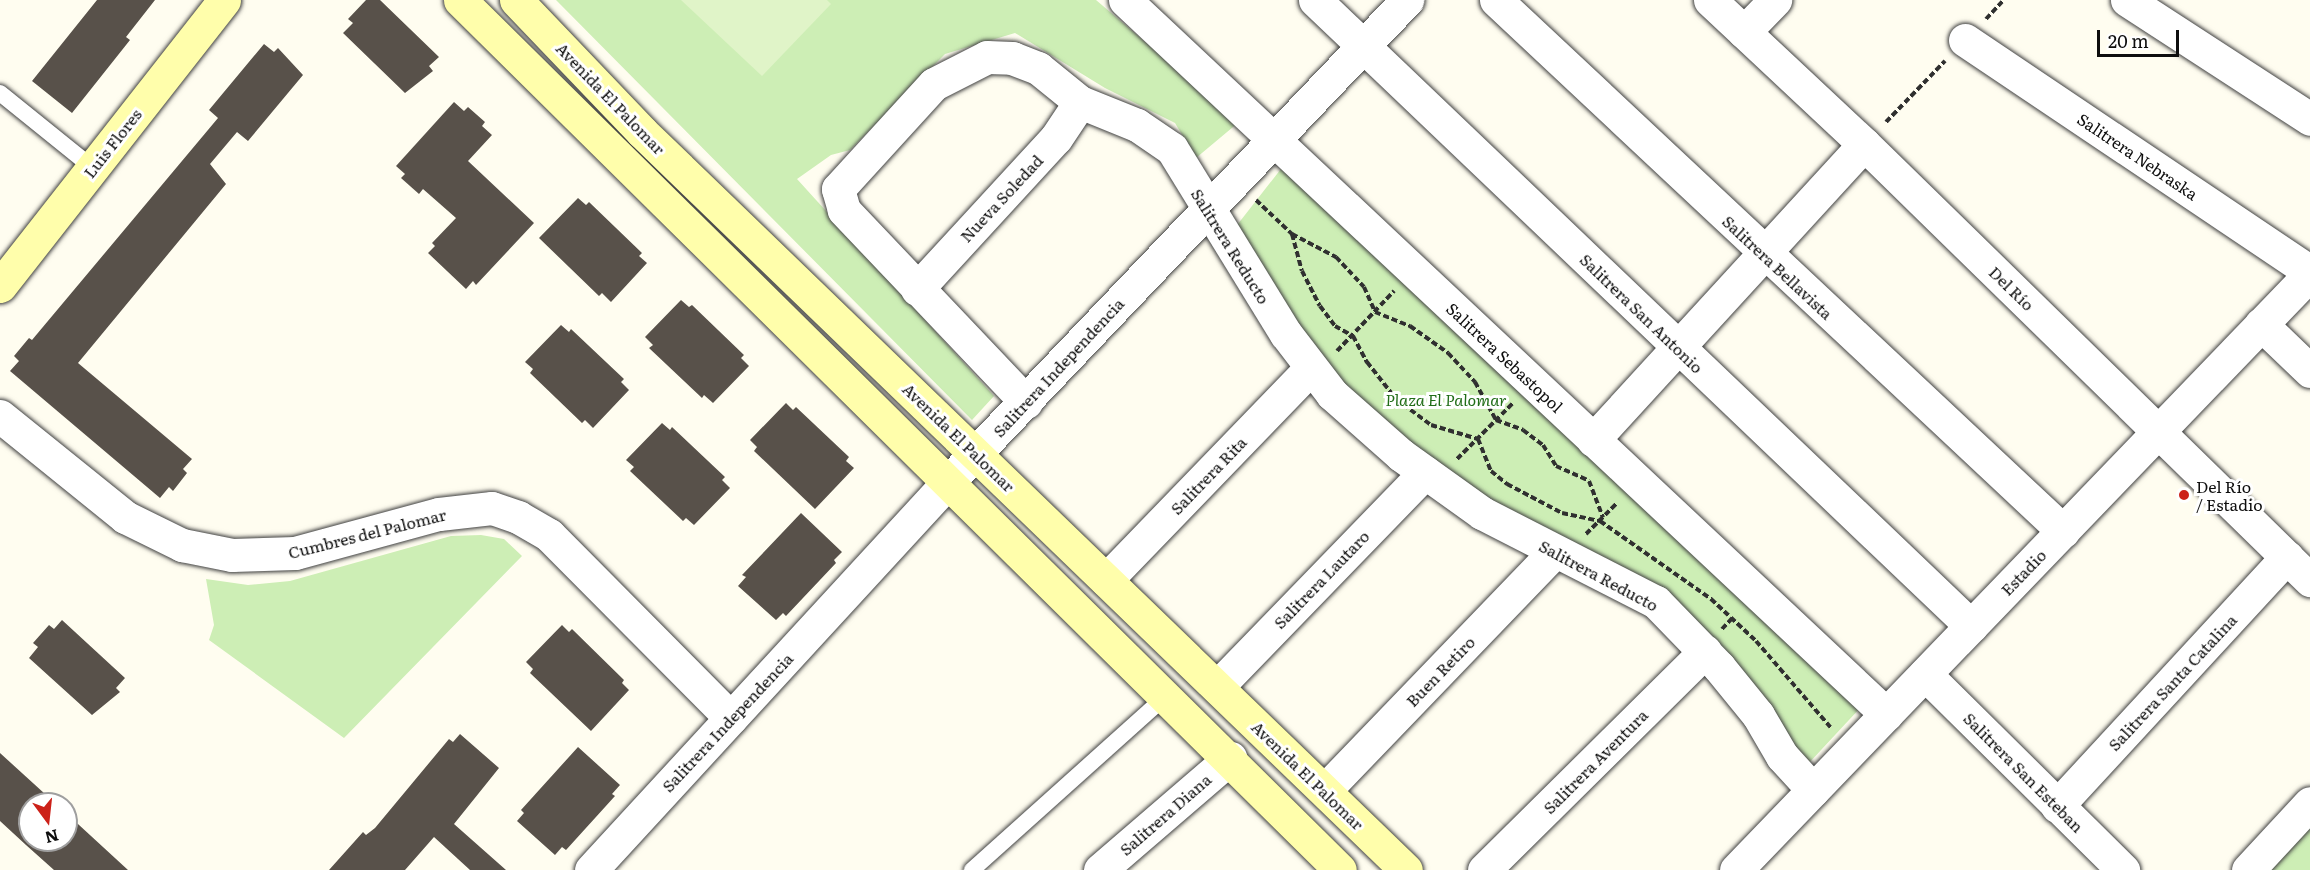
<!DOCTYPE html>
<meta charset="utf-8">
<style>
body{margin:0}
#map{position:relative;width:2310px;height:870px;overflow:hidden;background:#fffdf0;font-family:Literata,serif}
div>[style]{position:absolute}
.green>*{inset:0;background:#cdeeb5}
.pitch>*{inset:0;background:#e0f4c8}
.building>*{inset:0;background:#58514a}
.path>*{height:4px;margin-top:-2px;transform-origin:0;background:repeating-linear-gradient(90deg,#303030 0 6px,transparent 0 9px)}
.roads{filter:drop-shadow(0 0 2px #414141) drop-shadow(0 0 2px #414141)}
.lane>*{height:16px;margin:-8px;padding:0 8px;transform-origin:8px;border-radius:8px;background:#fff}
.street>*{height:33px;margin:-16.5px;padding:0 16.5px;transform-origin:16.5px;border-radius:16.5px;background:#fff}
.secondary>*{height:33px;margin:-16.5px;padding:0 16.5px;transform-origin:16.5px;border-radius:16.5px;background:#fffeab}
.dots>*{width:16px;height:16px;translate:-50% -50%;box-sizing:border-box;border:3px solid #fff;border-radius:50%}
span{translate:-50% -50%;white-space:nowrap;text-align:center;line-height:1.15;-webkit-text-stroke:6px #fff;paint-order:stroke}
.street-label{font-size:16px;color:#0e0e0e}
.park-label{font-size:16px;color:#216d18;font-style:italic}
.poi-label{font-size:16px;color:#0e0e0e}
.left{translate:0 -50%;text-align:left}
.north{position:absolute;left:18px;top:792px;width:60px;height:60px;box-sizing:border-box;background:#fff;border:2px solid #9f9f9f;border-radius:50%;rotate:165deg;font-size:16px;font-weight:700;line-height:24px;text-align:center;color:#0e0e0e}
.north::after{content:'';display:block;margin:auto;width:21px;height:27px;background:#cc2119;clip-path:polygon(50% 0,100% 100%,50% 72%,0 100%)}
.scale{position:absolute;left:2097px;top:30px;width:82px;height:27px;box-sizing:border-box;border:3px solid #0e0e0e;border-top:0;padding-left:8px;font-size:18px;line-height:21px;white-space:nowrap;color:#0e0e0e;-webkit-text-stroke:4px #fff;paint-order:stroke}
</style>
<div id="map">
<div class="green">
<i style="clip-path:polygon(556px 0,1096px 0,1239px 122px,1196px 158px,1175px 123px,1105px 88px,1015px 33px,945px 54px,850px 150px,831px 155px,797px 179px,994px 396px,972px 420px)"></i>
<i style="clip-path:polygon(1291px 156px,1862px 706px,1808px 764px,1749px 685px,1476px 500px,1341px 389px,1227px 238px)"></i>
<i style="clip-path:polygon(481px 535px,504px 539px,522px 556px,344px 738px,209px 640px,214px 625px,206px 579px,248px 585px,290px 581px,451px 536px)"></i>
<i style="clip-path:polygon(2310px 815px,2310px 870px,2257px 870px)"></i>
</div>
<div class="pitch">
<i style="clip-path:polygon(681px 0,827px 0,831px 4px,762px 76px)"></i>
</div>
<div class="building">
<i style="clip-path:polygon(97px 0,155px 0,126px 37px,130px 40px,72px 113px,32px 81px)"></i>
<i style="clip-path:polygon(366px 0,380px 0,439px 57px,429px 66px,433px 71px,405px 93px,343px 33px,353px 23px,348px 19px)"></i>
<i style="clip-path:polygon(264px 44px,274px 52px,278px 48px,303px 75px,248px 141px,237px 132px,210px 164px,226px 184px,78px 363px,192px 459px,183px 469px,187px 473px,173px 491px,169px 487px,160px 498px,10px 371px,19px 361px,14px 356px,29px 338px,32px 340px,218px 118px,209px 110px)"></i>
<i style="clip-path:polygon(454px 102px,464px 111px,468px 107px,485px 122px,482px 126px,492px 135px,468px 161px,534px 223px,476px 285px,473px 281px,466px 289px,428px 253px,435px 246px,432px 243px,456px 218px,423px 189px,419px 194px,401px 178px,405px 174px,396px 166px)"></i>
<i style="clip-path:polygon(578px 198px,586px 205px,589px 202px,642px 253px,639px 256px,647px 263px,611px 302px,602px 293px,599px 296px,539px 238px)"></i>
<i style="clip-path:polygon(681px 300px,689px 307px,692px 305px,744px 355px,741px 358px,749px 366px,713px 403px,704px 395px,702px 398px,649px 348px,653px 345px,645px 337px)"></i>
<i style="clip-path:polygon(561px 325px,569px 332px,571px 329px,624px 379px,621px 382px,629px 390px,593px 428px,585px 420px,582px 423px,530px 373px,533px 369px,525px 362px)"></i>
<i style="clip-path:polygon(786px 403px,793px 410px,796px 407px,849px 457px,846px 461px,854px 468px,815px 509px,754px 451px,757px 447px,750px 440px)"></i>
<i style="clip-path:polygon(662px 423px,670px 430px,672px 427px,725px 477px,722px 480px,730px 488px,694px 525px,686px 518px,683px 521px,630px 471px,634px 467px,626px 460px)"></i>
<i style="clip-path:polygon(801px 513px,842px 552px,834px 560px,836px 563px,786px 616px,783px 613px,776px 620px,738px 586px,746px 577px,742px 575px)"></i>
<i style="clip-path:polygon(62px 620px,125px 678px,116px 688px,120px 692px,92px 715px,29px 658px,38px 647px,33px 643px,49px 625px,54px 629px)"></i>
<i style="clip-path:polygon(562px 625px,569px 632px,572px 629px,624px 680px,622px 683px,629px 690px,591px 731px,530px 673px,533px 669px,526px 662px)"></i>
<i style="clip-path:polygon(460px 734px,499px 768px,454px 824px,506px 870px,470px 870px,434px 837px,405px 870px,329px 870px,363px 832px,366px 835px,375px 828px,449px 739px,453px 742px)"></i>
<i style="clip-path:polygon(578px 747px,620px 785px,612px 794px,615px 796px,566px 850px,562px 847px,555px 855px,517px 821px,524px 813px,521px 810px)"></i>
<i style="clip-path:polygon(0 753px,56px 804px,30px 804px,30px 840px,66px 840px,66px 813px,128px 870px,54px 870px,26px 845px,0 821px)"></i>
</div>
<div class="path">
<i style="left:1986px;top:19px;width:26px;rotate:-47deg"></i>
<i style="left:1886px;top:122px;width:85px;rotate:-46deg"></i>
<i style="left:1256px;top:200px;width:50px;rotate:43.4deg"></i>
<i style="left:1292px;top:234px;width:38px;rotate:75deg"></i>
<i style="left:1302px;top:271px;width:39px;rotate:63deg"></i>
<i style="left:1320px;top:306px;width:25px;rotate:53deg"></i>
<i style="left:1335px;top:326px;width:21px;rotate:29deg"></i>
<i style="left:1353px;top:336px;width:30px;rotate:62deg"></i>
<i style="left:1367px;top:362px;width:47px;rotate:51.9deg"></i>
<i style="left:1396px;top:399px;width:44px;rotate:36.6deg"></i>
<i style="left:1431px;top:425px;width:49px;rotate:16.6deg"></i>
<i style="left:1478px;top:439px;width:35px;rotate:68deg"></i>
<i style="left:1491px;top:471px;width:21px;rotate:39deg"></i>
<i style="left:1507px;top:484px;width:62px;rotate:27.8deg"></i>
<i style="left:1562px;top:513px;width:39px;rotate:12deg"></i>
<i style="left:1600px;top:521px;width:136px;rotate:35.1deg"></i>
<i style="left:1711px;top:599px;width:62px;rotate:43deg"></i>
<i style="left:1756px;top:641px;width:115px;rotate:49.2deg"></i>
<i style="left:1292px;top:234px;width:50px;rotate:27.6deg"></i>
<i style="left:1336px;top:257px;width:41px;rotate:47deg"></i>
<i style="left:1364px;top:287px;width:27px;rotate:66deg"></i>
<i style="left:1375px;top:312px;width:38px;rotate:22deg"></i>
<i style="left:1410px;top:326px;width:47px;rotate:35.4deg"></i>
<i style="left:1448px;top:353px;width:40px;rotate:47deg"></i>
<i style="left:1475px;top:382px;width:43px;rotate:61.1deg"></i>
<i style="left:1496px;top:420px;width:29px;rotate:20deg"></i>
<i style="left:1523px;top:430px;width:25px;rotate:37deg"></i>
<i style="left:1543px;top:445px;width:25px;rotate:58deg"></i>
<i style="left:1556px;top:466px;width:36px;rotate:24deg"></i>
<i style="left:1589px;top:481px;width:39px;rotate:69deg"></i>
<i style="left:1337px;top:351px;width:83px;rotate:-46.5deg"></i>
<i style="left:1457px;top:459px;width:79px;rotate:-45deg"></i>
<i style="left:1586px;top:534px;width:44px;rotate:-45deg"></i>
<i style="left:1722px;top:629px;width:16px;rotate:-47deg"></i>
</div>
<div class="roads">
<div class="lane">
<i style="left:0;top:93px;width:119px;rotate:38.9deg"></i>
<i style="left:972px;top:870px;width:261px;rotate:-41.9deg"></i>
</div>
<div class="street">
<i style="left:1125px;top:0;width:1044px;rotate:43.17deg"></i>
<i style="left:1315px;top:0;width:907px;rotate:43.66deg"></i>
<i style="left:1496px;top:0;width:777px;rotate:43.12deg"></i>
<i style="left:1710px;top:0;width:211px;rotate:43.1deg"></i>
<i style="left:1864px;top:144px;width:624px;rotate:44.35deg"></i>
<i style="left:2127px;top:0;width:218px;rotate:33deg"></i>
<i style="left:1744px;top:32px;width:45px;rotate:-45.9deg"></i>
<i style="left:1965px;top:40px;width:416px;rotate:33.9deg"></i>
<i style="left:917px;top:289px;width:205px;rotate:-47.4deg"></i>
<i style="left:1056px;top:138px;width:43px;rotate:-56.3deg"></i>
<i style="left:2261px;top:324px;width:68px;rotate:43.8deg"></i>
<i style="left:1026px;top:402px;width:265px;rotate:-133.5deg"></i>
<i style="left:844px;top:210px;width:22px;rotate:-106deg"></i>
<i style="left:838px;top:189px;width:142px;rotate:-47.6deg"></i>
<i style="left:934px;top:84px;width:59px;rotate:-27deg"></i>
<i style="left:987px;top:57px;width:25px;rotate:2deg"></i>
<i style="left:1012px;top:58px;width:28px;rotate:21deg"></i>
<i style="left:1038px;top:68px;width:54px;rotate:39deg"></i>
<i style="left:1080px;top:102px;width:61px;rotate:22deg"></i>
<i style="left:1137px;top:125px;width:42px;rotate:34.4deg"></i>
<i style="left:1172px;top:149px;width:217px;rotate:58.4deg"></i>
<i style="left:1286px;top:334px;width:76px;rotate:52.5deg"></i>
<i style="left:1332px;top:394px;width:92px;rotate:41.5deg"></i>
<i style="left:1401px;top:455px;width:100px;rotate:35.6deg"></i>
<i style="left:1482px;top:513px;width:195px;rotate:27.1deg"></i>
<i style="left:1656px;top:602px;width:91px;rotate:45.9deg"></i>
<i style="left:1719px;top:667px;width:62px;rotate:50.9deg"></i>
<i style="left:1758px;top:715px;width:48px;rotate:59.7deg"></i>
<i style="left:1782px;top:756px;width:46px;rotate:47.6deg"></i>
<i style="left:0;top:416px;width:161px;rotate:38.9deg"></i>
<i style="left:125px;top:517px;width:64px;rotate:26.2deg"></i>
<i style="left:182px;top:545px;width:51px;rotate:11.3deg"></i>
<i style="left:232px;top:555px;width:63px;rotate:-1.8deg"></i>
<i style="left:295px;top:553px;width:149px;rotate:-15.2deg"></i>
<i style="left:439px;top:514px;width:53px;rotate:-6.5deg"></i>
<i style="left:492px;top:508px;width:28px;rotate:19deg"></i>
<i style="left:518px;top:517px;width:36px;rotate:30deg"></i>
<i style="left:549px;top:535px;width:258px;rotate:45.2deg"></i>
<i style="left:1593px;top:440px;width:401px;rotate:-47.5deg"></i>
<i style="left:1106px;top:580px;width:292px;rotate:-46deg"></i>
<i style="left:1925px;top:674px;width:279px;rotate:44.7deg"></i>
<i style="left:1217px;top:687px;width:299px;rotate:-45.9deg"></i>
<i style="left:1325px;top:790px;width:330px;rotate:-46.1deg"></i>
<i style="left:2057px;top:806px;width:339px;rotate:-47.3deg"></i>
<i style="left:591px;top:870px;width:527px;rotate:-47.38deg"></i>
<i style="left:948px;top:482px;width:666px;rotate:-46.4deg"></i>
<i style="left:1100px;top:870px;width:172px;rotate:-40.7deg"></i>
<i style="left:1484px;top:870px;width:311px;rotate:-44.7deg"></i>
<i style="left:1736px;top:870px;width:827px;rotate:-46.08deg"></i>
<i style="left:2248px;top:870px;width:91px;rotate:-47.2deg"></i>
</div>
<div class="secondary">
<i style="left:460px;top:0;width:1237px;rotate:44.67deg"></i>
<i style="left:516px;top:0;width:182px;rotate:46.3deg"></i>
<i style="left:642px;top:132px;width:1062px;rotate:44.01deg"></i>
<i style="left:0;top:286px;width:363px;rotate:-51.9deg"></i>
</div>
</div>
<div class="dots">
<i style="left:2184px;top:495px;background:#cc2119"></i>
</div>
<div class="street-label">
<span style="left:611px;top:98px;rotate:46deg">Avenida El Palomar</span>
<span style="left:112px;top:143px;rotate:-52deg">Luis Flores</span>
<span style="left:2138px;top:156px;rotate:34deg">Salitrera Nebraska</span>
<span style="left:1001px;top:198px;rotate:-47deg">Nueva Soledad</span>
<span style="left:1231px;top:246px;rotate:58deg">Salitrera Reducto</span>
<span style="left:1778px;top:267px;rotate:43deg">Salitrera Bellavista</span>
<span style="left:2012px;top:288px;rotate:44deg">Del Río</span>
<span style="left:1642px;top:313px;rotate:44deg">Salitrera San Antonio</span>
<span style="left:1505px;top:357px;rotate:43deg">Salitrera Sebastopol</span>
<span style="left:1058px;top:367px;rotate:-47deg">Salitrera Independencia</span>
<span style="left:959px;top:437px;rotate:44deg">Avenida El Palomar</span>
<span style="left:1208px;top:475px;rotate:-46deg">Salitrera Rita</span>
<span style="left:367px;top:533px;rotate:-14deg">Cumbres del Palomar</span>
<span style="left:2023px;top:572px;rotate:-46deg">Estadio</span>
<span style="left:1599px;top:575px;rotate:28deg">Salitrera Reducto</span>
<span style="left:1321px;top:579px;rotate:-46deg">Salitrera Lautaro</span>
<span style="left:1440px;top:671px;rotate:-46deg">Buen Retiro</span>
<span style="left:2172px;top:682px;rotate:-47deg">Salitrera Santa Catalina</span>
<span style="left:727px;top:722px;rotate:-47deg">Salitrera Independencia</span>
<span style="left:1595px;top:761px;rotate:-45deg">Salitrera Aventura</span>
<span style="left:2024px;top:772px;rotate:45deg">Salitrera San Esteban</span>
<span style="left:1308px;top:775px;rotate:44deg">Avenida El Palomar</span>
<span style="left:1165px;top:814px;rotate:-41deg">Salitrera Diana</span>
</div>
<div class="park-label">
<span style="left:1446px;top:399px">Plaza El Palomar</span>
</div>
<div class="poi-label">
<span class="left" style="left:2196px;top:495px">Del Río<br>/ Estadio</span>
</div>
<div class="north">N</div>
<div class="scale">20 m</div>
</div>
